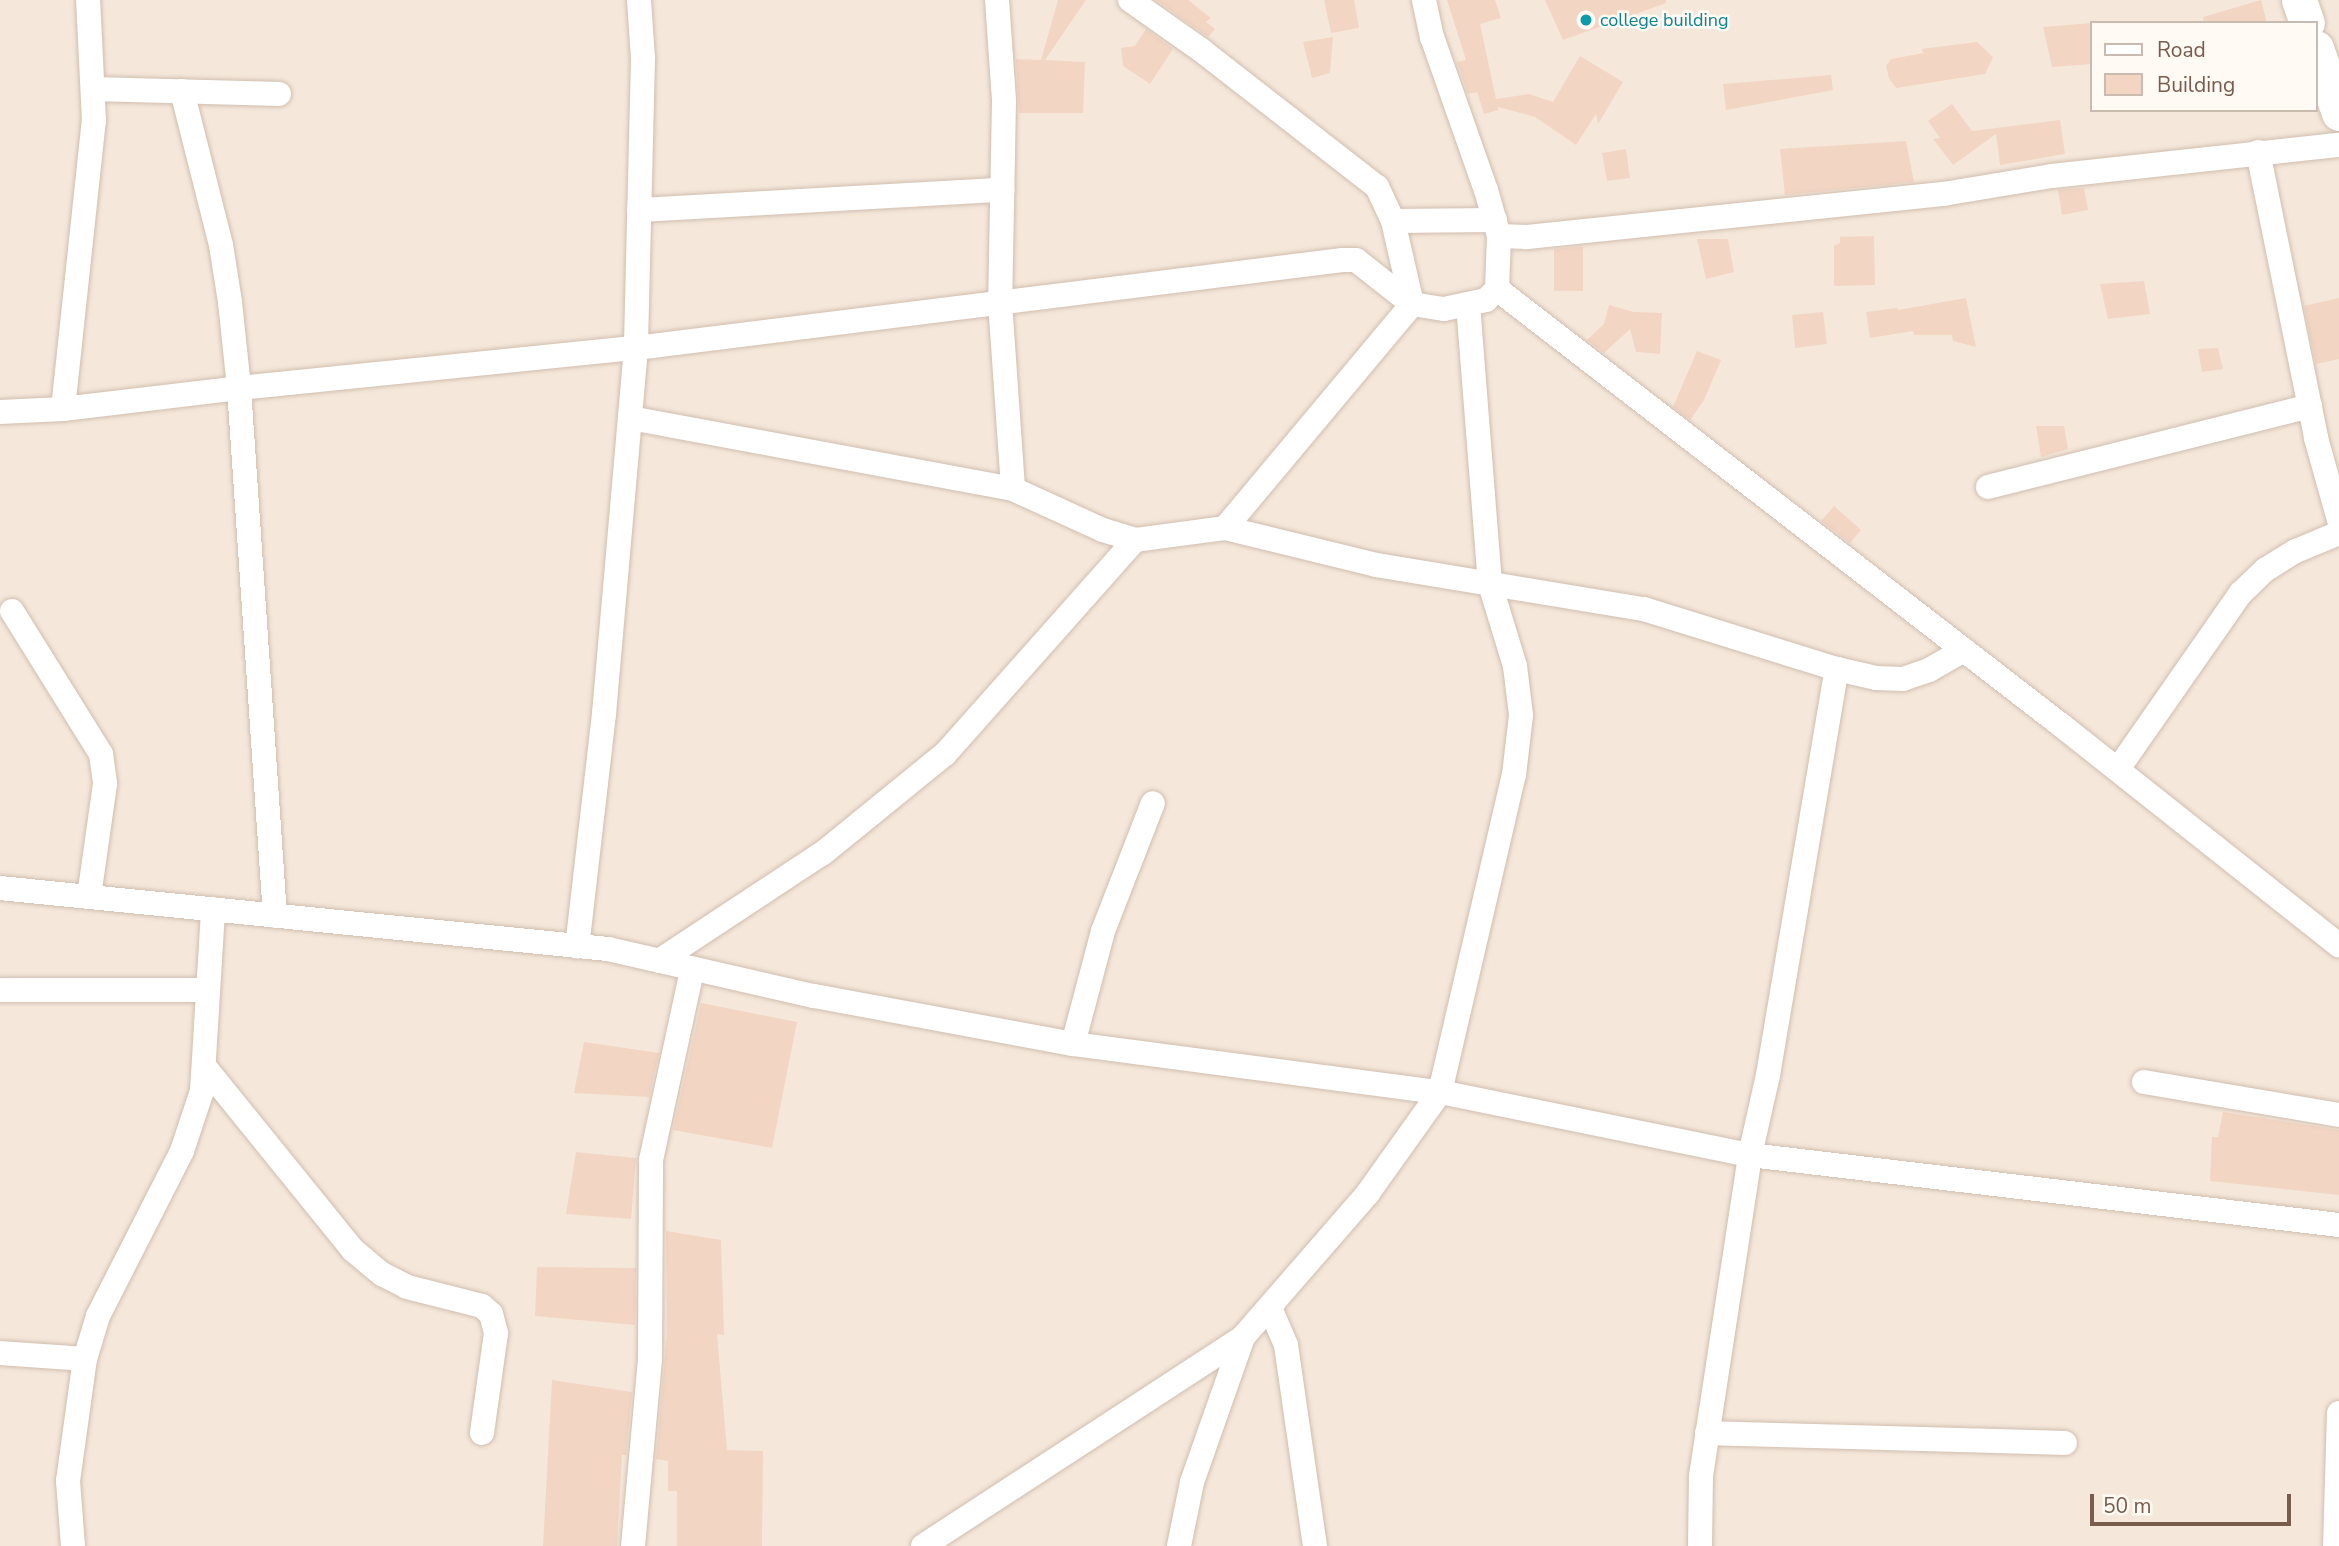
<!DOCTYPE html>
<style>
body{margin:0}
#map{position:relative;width:2339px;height:1546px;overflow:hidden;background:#fdf6ec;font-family:"Nunito Sans",sans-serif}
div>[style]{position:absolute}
.residential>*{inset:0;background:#f5e8da}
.building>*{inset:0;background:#f3d5c3}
.roads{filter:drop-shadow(0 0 2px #d1beb0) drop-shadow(0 0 2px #d1beb0)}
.street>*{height:24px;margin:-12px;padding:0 12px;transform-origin:12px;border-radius:12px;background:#fff}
.secondary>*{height:35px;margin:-17.5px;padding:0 17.5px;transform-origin:17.5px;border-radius:17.5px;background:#fff}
.dots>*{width:19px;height:19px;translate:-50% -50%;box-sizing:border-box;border:4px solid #fffaf3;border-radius:50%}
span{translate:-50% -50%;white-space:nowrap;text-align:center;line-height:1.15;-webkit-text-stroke:5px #fffaf3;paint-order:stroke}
.culture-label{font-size:18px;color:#0d838f}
.left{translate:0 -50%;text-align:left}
.legend{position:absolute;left:2090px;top:21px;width:228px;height:91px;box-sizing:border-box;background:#fffaf3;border:2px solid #cabbb1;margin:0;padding:9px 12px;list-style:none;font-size:21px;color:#7a5c4d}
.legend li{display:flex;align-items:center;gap:14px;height:35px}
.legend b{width:35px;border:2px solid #cabbb1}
.scale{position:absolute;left:2090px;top:1494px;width:201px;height:32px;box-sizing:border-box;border:4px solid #7a5c4d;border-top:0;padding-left:9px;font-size:21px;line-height:24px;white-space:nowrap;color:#7a5c4d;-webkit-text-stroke:5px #fffaf3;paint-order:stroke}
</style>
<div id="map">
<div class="residential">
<i style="clip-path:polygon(evenodd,0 0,2339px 0,2339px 1546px,0 1546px,0 0,2092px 23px,2316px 23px,2316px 110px,2092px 110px,2092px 23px)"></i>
</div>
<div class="building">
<i style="clip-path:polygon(1058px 0,1086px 0,1045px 60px,1085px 62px,1083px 113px,1019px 113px,1016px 59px,1041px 60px)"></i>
<i style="clip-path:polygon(1156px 0,1188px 0,1211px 18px,1206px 22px,1215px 29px,1208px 37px)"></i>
<i style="clip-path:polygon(1324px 0,1354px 0,1359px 28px,1331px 33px)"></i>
<i style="clip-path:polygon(1447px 0,1495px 0,1501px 18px,1480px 24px,1496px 99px,1529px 94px,1553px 102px,1580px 56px,1623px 82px,1598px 124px,1596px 114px,1576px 145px,1535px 117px,1498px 107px,1498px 110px,1484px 114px,1477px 92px,1468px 94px,1457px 62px,1466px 60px)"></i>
<i style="clip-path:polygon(1545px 0,1666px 0,1666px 3px,1563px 40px)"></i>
<i style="clip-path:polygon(2261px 0,2267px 23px,2204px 23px,2203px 17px)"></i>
<i style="clip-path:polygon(2092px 23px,2092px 64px,2052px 67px,2043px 27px)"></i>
<i style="clip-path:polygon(1146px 29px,1173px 49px,1150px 84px,1123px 66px,1121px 48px,1135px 46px)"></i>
<i style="clip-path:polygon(1333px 37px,1330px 73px,1312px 78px,1303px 42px)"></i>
<i style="clip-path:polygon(1977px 42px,1993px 57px,1985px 74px,1896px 88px,1889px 78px,1886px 66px,1891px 59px,1924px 53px,1921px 49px)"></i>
<i style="clip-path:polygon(1831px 75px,1833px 90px,1726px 110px,1723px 84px)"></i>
<i style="clip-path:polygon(1952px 104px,1972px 131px,2060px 120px,2065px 154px,2000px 165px,1996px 134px,1953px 165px,1933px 139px,1940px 138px,1928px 121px)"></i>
<i style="clip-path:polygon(1906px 141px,1914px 182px,1785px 195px,1780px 149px)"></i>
<i style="clip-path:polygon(1626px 149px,1630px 178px,1607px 181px,1602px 153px)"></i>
<i style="clip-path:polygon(2084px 188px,2088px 210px,2062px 215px,2058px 190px)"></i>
<i style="clip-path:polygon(1874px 236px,1875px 285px,1834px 286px,1834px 246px,1840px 243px,1840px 237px)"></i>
<i style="clip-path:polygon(1697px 239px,1728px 239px,1734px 272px,1706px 279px)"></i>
<i style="clip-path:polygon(1576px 247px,1583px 247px,1583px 291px,1554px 291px,1554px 249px)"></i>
<i style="clip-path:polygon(2144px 281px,2150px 314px,2108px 319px,2100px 284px)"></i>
<i style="clip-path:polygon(1966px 298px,1976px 347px,1953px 341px,1952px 335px,1914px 335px,1913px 331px,1870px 338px,1866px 312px,1897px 308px,1898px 310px)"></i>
<i style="clip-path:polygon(2339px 298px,2339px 359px,2316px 364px,2304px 306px)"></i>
<i style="clip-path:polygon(1609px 305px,1634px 312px,1662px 313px,1660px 354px,1636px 352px,1630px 329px,1604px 353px,1587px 340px,1604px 324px)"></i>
<i style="clip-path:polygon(1823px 312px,1827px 344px,1795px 348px,1792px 315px)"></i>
<i style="clip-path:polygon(2218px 348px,2223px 369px,2202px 372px,2198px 349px)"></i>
<i style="clip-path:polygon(1697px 351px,1721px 360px,1704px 400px,1690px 420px,1673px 407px)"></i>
<i style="clip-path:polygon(2036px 426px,2064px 426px,2068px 449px,2041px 457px)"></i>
<i style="clip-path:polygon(1834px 506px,1861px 530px,1850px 543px,1821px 521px)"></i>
<i style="clip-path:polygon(701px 1003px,797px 1022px,772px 1148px,673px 1130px)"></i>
<i style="clip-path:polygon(584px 1042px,659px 1053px,649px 1097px,574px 1093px)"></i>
<i style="clip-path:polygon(2223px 1112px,2339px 1130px,2339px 1195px,2210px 1181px,2212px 1137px,2218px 1137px)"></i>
<i style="clip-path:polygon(576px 1152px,636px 1158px,631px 1219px,566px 1214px)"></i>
<i style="clip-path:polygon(666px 1231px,721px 1240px,724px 1335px,717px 1334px,727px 1450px,763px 1451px,762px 1546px,677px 1546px,677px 1491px,668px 1491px,668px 1461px,656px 1459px,667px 1334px)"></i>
<i style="clip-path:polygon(537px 1267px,636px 1268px,635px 1325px,535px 1316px)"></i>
<i style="clip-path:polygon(552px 1380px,632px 1392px,626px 1455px,622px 1455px,617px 1546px,543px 1546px)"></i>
</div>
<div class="roads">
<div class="street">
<i style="left:639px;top:0;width:58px;rotate:86.1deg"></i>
<i style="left:643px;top:58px;width:290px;rotate:91.4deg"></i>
<i style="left:636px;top:348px;width:712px;rotate:-7.1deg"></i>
<i style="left:1343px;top:260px;width:13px"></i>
<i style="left:1356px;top:260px;width:71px;rotate:38.2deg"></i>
<i style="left:1412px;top:304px;width:32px;rotate:9deg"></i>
<i style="left:1444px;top:309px;width:43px;rotate:-12.1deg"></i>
<i style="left:1486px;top:300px;width:16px;rotate:-45deg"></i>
<i style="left:1497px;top:289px;width:53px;rotate:-87.8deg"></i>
<i style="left:1499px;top:236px;width:28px;rotate:2deg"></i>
<i style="left:1527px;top:237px;width:418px;rotate:-5.9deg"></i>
<i style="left:1943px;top:194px;width:110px;rotate:-9.4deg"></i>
<i style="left:2052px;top:176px;width:289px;rotate:-6.2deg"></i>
<i style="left:997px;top:0;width:101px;rotate:86deg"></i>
<i style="left:1004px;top:101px;width:201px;rotate:91.1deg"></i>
<i style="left:1000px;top:302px;width:187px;rotate:86deg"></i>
<i style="left:1013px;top:489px;width:99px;rotate:24.5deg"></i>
<i style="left:1103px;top:530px;width:34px;rotate:17deg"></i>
<i style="left:1424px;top:0;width:38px;rotate:78deg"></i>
<i style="left:1432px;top:37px;width:162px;rotate:70.6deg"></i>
<i style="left:1486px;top:190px;width:48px;rotate:74.2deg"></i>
<i style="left:94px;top:89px;width:185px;rotate:1.5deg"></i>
<i style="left:182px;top:91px;width:159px;rotate:75.8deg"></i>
<i style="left:221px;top:245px;width:58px;rotate:81deg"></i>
<i style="left:230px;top:302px;width:86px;rotate:84deg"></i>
<i style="left:239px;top:388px;width:529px;rotate:86.1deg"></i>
<i style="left:2258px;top:152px;width:292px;rotate:78.5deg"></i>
<i style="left:2316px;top:438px;width:85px;rotate:74.3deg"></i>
<i style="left:639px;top:210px;width:364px;rotate:-3.2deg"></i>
<i style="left:1393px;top:221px;width:102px;rotate:-0.6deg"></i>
<i style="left:1497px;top:289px;width:713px;rotate:37.71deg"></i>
<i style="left:2061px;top:725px;width:355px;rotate:38.4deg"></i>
<i style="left:63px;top:409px;width:290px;rotate:-83.9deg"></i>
<i style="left:94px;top:121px;width:121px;rotate:-92.8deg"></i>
<i style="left:0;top:412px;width:63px;rotate:-2.7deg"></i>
<i style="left:63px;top:409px;width:177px;rotate:-6.8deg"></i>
<i style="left:239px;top:388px;width:399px;rotate:-5.8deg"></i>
<i style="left:636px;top:348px;width:367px;rotate:95deg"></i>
<i style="left:604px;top:714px;width:234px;rotate:96.6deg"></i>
<i style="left:630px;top:418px;width:390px;rotate:10.5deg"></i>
<i style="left:1988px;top:487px;width:332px;rotate:-14.1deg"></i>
<i style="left:1225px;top:528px;width:156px;rotate:13.7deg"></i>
<i style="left:1377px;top:565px;width:271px;rotate:9.4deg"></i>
<i style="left:1644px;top:609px;width:202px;rotate:17.3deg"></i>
<i style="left:12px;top:611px;width:168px;rotate:58.1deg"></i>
<i style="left:101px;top:754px;width:30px;rotate:82deg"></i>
<i style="left:105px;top:784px;width:114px;rotate:98.1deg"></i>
<i style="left:2118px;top:769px;width:215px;rotate:-55.1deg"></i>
<i style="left:2241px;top:593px;width:33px;rotate:-44deg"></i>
<i style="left:2265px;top:570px;width:36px;rotate:-32deg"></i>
<i style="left:2296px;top:551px;width:47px;rotate:-22.7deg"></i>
<i style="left:0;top:888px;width:611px;rotate:5.73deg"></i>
<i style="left:608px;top:949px;width:211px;rotate:12.9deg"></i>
<i style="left:814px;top:996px;width:263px;rotate:10.5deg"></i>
<i style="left:1073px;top:1044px;width:370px;rotate:7.5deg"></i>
<i style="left:1440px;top:1092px;width:316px;rotate:11.5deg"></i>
<i style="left:1750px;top:1155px;width:593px;rotate:6.78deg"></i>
<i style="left:659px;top:961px;width:196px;rotate:-33.4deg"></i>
<i style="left:823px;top:853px;width:157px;rotate:-39.1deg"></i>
<i style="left:945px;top:754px;width:286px;rotate:-48.4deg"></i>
<i style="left:1135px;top:540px;width:91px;rotate:-7.6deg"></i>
<i style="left:1225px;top:528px;width:292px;rotate:-50.1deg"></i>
<i style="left:1412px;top:304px;width:85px;rotate:-102.9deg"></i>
<i style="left:1393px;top:221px;width:38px;rotate:-115deg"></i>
<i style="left:1377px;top:187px;width:223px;rotate:-142.1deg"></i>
<i style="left:1201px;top:50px;width:87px;rotate:-144.8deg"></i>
<i style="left:0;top:990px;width:207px"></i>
<i style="left:1073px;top:1044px;width:117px;rotate:-75.1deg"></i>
<i style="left:1103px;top:931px;width:137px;rotate:-68.7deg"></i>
<i style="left:204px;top:1066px;width:237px;rotate:51deg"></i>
<i style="left:353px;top:1250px;width:38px;rotate:40deg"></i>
<i style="left:382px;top:1274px;width:28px;rotate:27deg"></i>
<i style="left:407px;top:1287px;width:77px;rotate:14.2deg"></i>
<i style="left:482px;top:1306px;width:12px;rotate:42deg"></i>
<i style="left:491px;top:1314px;width:20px;rotate:75deg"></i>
<i style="left:496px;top:1333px;width:101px;rotate:98deg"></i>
<i style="left:2144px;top:1082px;width:198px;rotate:9.6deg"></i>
<i style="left:1270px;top:1308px;width:40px;rotate:66.6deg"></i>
<i style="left:1286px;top:1345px;width:203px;rotate:81.8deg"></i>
<i style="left:0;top:1353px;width:85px;rotate:4deg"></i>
<i style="left:1707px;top:1433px;width:358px;rotate:1.6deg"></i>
<i style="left:73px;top:1546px;width:65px;rotate:-94.4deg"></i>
<i style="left:68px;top:1481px;width:123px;rotate:-82.1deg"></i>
<i style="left:85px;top:1359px;width:45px;rotate:-73.2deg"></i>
<i style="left:98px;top:1316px;width:185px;rotate:-63deg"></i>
<i style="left:182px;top:1151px;width:63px;rotate:-71.6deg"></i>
<i style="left:202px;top:1091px;width:182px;rotate:-86.5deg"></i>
<i style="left:633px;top:1546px;width:188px;rotate:-84.8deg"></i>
<i style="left:650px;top:1359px;width:199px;rotate:-89.7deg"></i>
<i style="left:651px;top:1160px;width:194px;rotate:-77.8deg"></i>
<i style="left:923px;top:1546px;width:382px;rotate:-33.1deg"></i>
<i style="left:1179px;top:1546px;width:65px;rotate:-78.5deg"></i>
<i style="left:1192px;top:1482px;width:154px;rotate:-70.6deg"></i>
<i style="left:1243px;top:1337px;width:191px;rotate:-49deg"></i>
<i style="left:1368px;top:1193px;width:124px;rotate:-54.5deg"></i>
<i style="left:1440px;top:1092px;width:326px;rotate:-76.9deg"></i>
<i style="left:1514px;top:775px;width:60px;rotate:-83.3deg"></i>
<i style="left:1521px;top:715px;width:49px;rotate:-97deg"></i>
<i style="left:1515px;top:666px;width:86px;rotate:-107deg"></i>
<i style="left:1490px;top:584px;width:279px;rotate:-94.5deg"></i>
<i style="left:1700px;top:1546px;width:70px;rotate:-89.2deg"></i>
<i style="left:1701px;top:1476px;width:325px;rotate:-81.3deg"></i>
<i style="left:1750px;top:1155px;width:82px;rotate:-77.3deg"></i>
<i style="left:1768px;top:1075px;width:412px;rotate:-80.4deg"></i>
<i style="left:1837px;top:669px;width:40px;rotate:13deg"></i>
<i style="left:1876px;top:678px;width:27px;rotate:2deg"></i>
<i style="left:1903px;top:679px;width:28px;rotate:-19deg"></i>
<i style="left:1929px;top:670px;width:40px;rotate:-29.7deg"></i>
<i style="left:2335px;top:1546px;width:133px;rotate:-88.3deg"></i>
</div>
<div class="secondary">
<i style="left:2299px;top:0;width:24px;rotate:71deg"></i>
<i style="left:2316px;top:48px;width:69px;rotate:70.5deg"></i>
</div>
</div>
<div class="dots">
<i style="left:1586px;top:20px;background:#0f9aa8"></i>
</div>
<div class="culture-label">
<span class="left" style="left:1600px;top:20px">college building</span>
</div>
<ul class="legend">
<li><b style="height:9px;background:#fff"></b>Road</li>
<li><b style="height:19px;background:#f3d5c3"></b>Building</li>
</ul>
<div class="scale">50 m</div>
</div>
